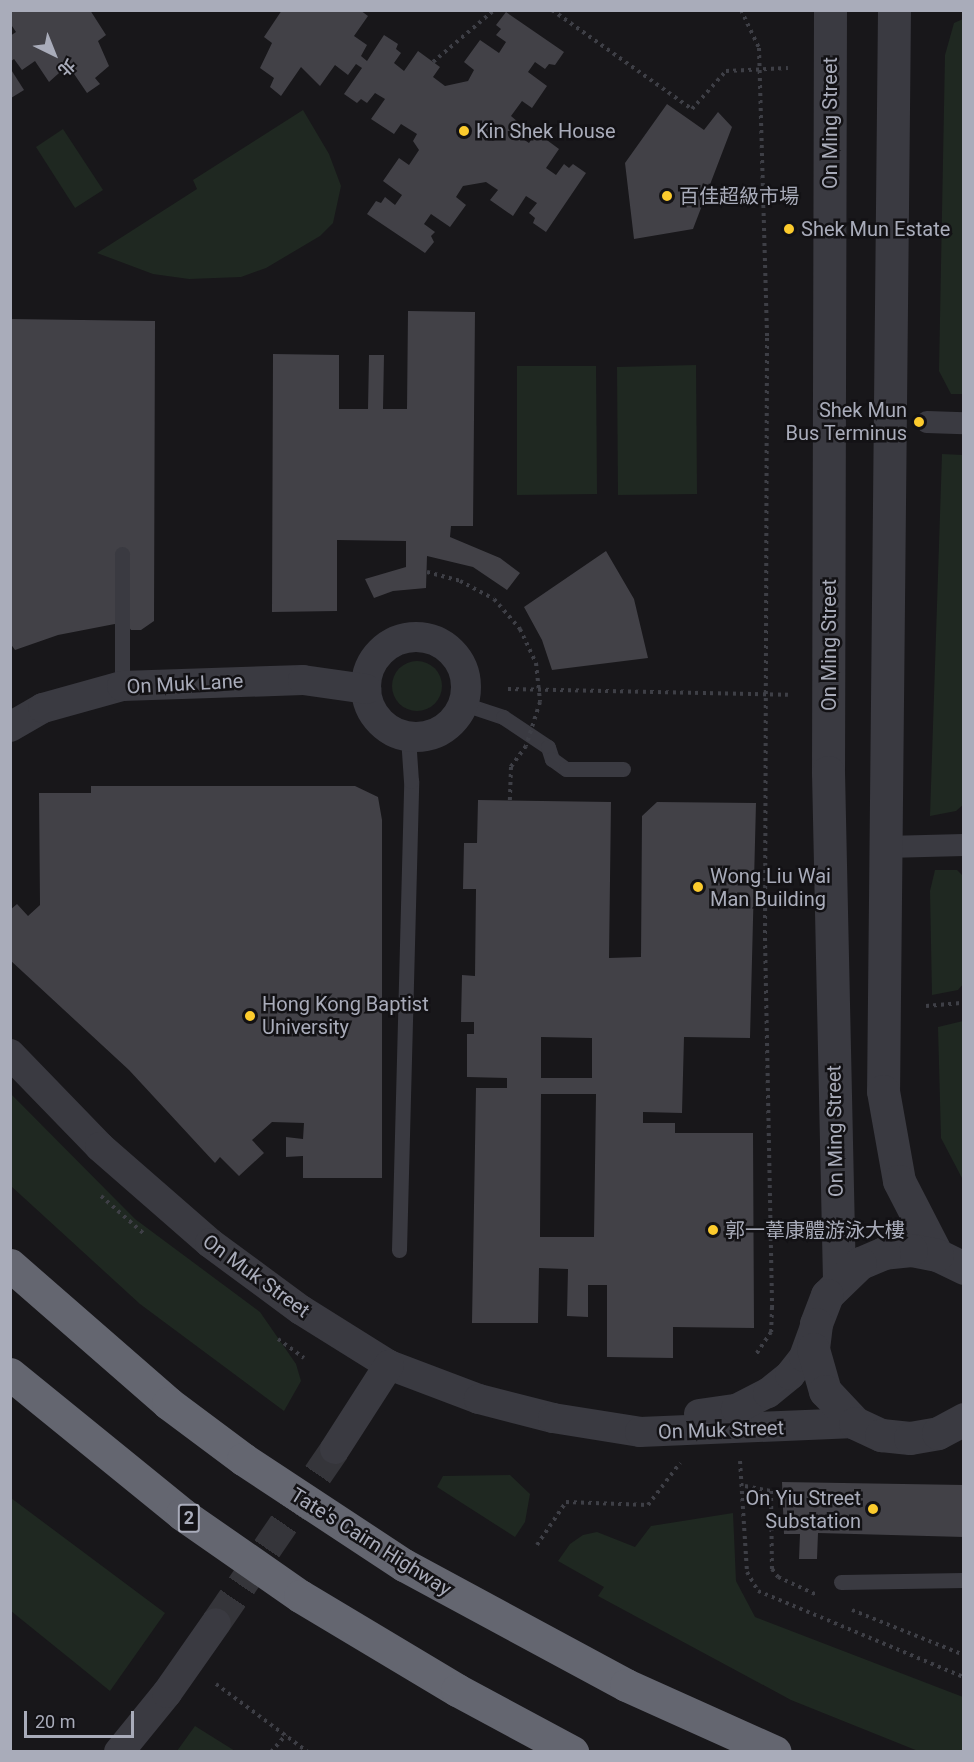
<!DOCTYPE html>
<meta charset="utf-8">
<style>
body{margin:0}
#map{position:relative;width:974px;height:1762px;overflow:hidden;background:#18171a;font-family:Roboto,"Noto Sans TC",sans-serif}
div>[style]{position:absolute}
.green>*{inset:0;background:#1f2821}
.round{border-radius:50%}
.building>*{inset:0;background:#424147}
.minor-tunnel>*{height:30px;margin-top:-15px;transform-origin:0;background:repeating-linear-gradient(90deg,#35353a 0 30px,transparent 0 45px)}
.path>*{height:4px;margin-top:-2px;transform-origin:0;background:repeating-linear-gradient(90deg,#3e3f46 0 3px,transparent 0 7.5px)}
.service>*{height:15px;margin:-7.5px;padding:0 7.5px;transform-origin:7.5px;border-radius:7.5px;background:#3a3a41}
.pedestrian>*{height:22px;margin:-11px;padding:0 11px;transform-origin:11px;border-radius:11px;background:#3a3a41}
.minor>*{height:30px;margin:-15px;padding:0 15px;transform-origin:15px;border-radius:15px;background:#3a3a41}
.minor>.ring{margin:-15px;padding:0;box-sizing:content-box;background:none;border:30px solid #3a3a41;border-radius:50%}
.tertiary>*{height:33px;margin:-16.5px;padding:0 16.5px;transform-origin:16.5px;border-radius:16.5px;background:#3a3a41}
.motorway>*{height:33px;margin:-16.5px;padding:0 16.5px;transform-origin:16.5px;border-radius:16.5px;background:#646670}
.path-bridge>*{height:4px;margin-top:-2px;transform-origin:0;background:repeating-linear-gradient(90deg,#3e3f46 0 3px,transparent 0 7.5px)}
.dots>*{width:16px;height:16px;translate:-50% -50%;box-sizing:border-box;border:3px solid #131215;border-radius:50%}
span{translate:-50% -50%;white-space:nowrap;text-align:center;line-height:1.15;-webkit-text-stroke:5px #131215;paint-order:stroke}
.shield-label span{padding:2px 4px;background:#131215;border:2px solid;border-radius:4px;-webkit-text-stroke-width:0}
.shield-label{font-size:18px;color:#a9acba;font-weight:700}
.street-label{font-size:20px;color:#a9acba}
.poi-label{font-size:20px;color:#a9acba}
.left{translate:0 -50%;text-align:left}
.right{translate:-100% -50%;text-align:right}
.frame{position:absolute;inset:0;border:12px solid #a9acba;pointer-events:none}
.north{position:absolute;left:24px;top:24px;width:60px;height:60px;-webkit-text-stroke:4px #131215;paint-order:stroke;rotate:137deg;font-size:16px;font-weight:700;line-height:24px;text-align:center;color:#a9acba}
.north::after{content:'';display:block;margin:auto;width:21px;height:27px;background:#a9acba;clip-path:polygon(50% 0,100% 100%,50% 72%,0 100%)}
.scale{position:absolute;left:24px;top:1711px;width:110px;height:27px;box-sizing:border-box;border:3px solid #a9acba;border-top:0;padding-left:8px;font-size:18px;line-height:21px;white-space:nowrap;color:#a9acba;-webkit-text-stroke:4px #131215;paint-order:stroke}
</style>
<div id="map">
<div class="green">
<i style="clip-path:polygon(963px 19px,964px 394px,951px 394px,939px 371px,945px 55px,954px 23px)"></i>
<i style="clip-path:polygon(303px 110px,329px 154px,341px 186px,333px 223px,320px 236px,266px 268px,241px 277px,189px 279px,153px 274px,97px 253px,197px 189px,193px 180px)"></i>
<i style="clip-path:polygon(63px 129px,103px 190px,75px 208px,36px 147px)"></i>
<i style="clip-path:polygon(696px 365px,697px 494px,618px 495px,617px 367px)"></i>
<i style="clip-path:polygon(596px 366px,597px 494px,517px 495px,517px 366px)"></i>
<i style="clip-path:polygon(942px 454px,963px 455px,964px 804px,956px 811px,930px 816px)"></i>
<i class="round" style="left:392px;top:661px;width:50px;height:50px"></i>
<i style="clip-path:polygon(935px 870px,957px 870px,963px 876px,964px 983px,958px 990px,932px 995px,930px 891px)"></i>
<i style="clip-path:polygon(963px 1021px,964px 1021px,963px 1180px,941px 1138px,938px 1027px)"></i>
<i style="clip-path:polygon(10px 1093px,135px 1219px,260px 1312px,296px 1364px,301px 1381px,284px 1411px,140px 1304px,11px 1186px)"></i>
<i style="clip-path:polygon(510px 1475px,530px 1494px,525px 1522px,515px 1537px,437px 1487px,443px 1476px)"></i>
<i style="clip-path:polygon(11px 1498px,165px 1613px,110px 1691px,11px 1611px)"></i>
<i style="clip-path:polygon(733px 1513px,736px 1581px,755px 1617px,963px 1697px,963px 1751px,918px 1751px,791px 1700px,598px 1596px,604px 1587px,558px 1561px,570px 1544px,583px 1535px,597px 1532px,635px 1547px,651px 1526px)"></i>
<i style="clip-path:polygon(195px 1726px,235px 1751px,177px 1751px)"></i>
</div>
<div class="building">
<i style="clip-path:polygon(10px 10px,90px 10px,106px 35px,98px 41px,109px 66px,95px 78px,100px 84px,87px 93px,68px 65px,49px 82px,35px 61px,22px 70px,14px 59px,10px 62px,10px 36px,16px 32px,10px 23px)"></i>
<i style="clip-path:polygon(282px 10px,360px 10px,368px 16px,354px 36px,367px 45px,361px 56px,367px 61px,384px 35px,398px 44px,396px 49px,401px 53px,394px 63px,404px 71px,418px 51px,440px 67px,433px 77px,445px 86px,468px 81px,474px 70px,464px 62px,480px 40px,499px 53px,506px 42px,496px 35px,501px 29px,496px 25px,506px 12px,564px 52px,555px 65px,549px 64px,545px 69px,535px 62px,528px 72px,547px 86px,532px 108px,522px 101px,511px 116px,518px 122px,514px 133px,529px 143px,536px 132px,559px 149px,546px 168px,556px 175px,564px 164px,569px 168px,573px 164px,586px 173px,546px 232px,533px 223px,535px 218px,529px 213px,537px 203px,526px 196px,513px 216px,490px 200px,498px 190px,486px 182px,463px 186px,456px 197px,466px 205px,450px 227px,431px 214px,424px 224px,435px 232px,431px 236px,434px 242px,425px 253px,367px 214px,376px 201px,381px 203px,385px 197px,395px 205px,402px 195px,383px 181px,399px 158px,409px 165px,419px 150px,413px 141px,417px 134px,401px 124px,394px 134px,371px 119px,385px 99px,375px 93px,367px 103px,361px 99px,357px 103px,344px 94px,362px 68px,356px 64px,348px 75px,335px 65px,320px 86px,301px 67px,281px 96px,270px 87px,274px 78px,260px 68px,272px 43px,264px 37px)"></i>
<i style="clip-path:polygon(10px 68px,24px 90px,11px 98px,10px 97px)"></i>
<i style="clip-path:polygon(667px 104px,704px 130px,718px 112px,732px 127px,693px 229px,634px 239px,625px 163px)"></i>
<i style="clip-path:polygon(408px 311px,475px 312px,473px 526px,451px 526px,450px 537px,500px 558px,520px 573px,507px 590px,473px 567px,427px 556px,426px 588px,393px 591px,374px 598px,365px 579px,406px 567px,406px 541px,337px 540px,337px 611px,272px 612px,273px 354px,339px 355px,339px 409px,368px 409px,369px 355px,384px 355px,383px 409px,407px 409px)"></i>
<i style="clip-path:polygon(10px 319px,155px 321px,154px 621px,141px 630px,131px 630px,125px 622px,58px 635px,15px 650px,10px 643px)"></i>
<i style="clip-path:polygon(606px 551px,634px 599px,648px 658px,552px 670px,542px 640px,524px 607px)"></i>
<i style="clip-path:polygon(91px 786px,355px 786px,378px 797px,382px 820px,382px 1178px,303px 1178px,303px 1156px,286px 1157px,286px 1137px,303px 1139px,304px 1123px,272px 1122px,252px 1140px,264px 1153px,239px 1176px,220px 1157px,215px 1163px,129px 1070px,10px 960px,10px 910px,17px 904px,28px 916px,40px 905px,39px 793px,91px 793px)"></i>
<i style="clip-path:polygon(evenodd,478px 800px,611px 802px,609px 958px,641px 957px,642px 816px,657px 802px,756px 803px,750px 1038px,684px 1037px,682px 1113px,643px 1112px,643px 1123px,675px 1123px,675px 1133px,753px 1133px,754px 1328px,673px 1327px,673px 1358px,607px 1357px,607px 1285px,588px 1285px,588px 1317px,567px 1316px,568px 1269px,539px 1268px,538px 1323px,472px 1323px,476px 1088px,507px 1088px,507px 1078px,467px 1077px,467px 1034px,474px 1034px,474px 1022px,461px 1022px,462px 975px,475px 976px,476px 889px,463px 889px,464px 843px,477px 843px,478px 800px,541px 1037px,592px 1038px,592px 1078px,541px 1078px,541px 1037px,478px 800px,541px 1094px,596px 1094px,594px 1237px,540px 1237px,541px 1094px)"></i>
<i style="clip-path:polygon(782px 1482px,964px 1485px,964px 1537px,818px 1533px,817px 1559px,799px 1559px,800px 1534px,784px 1534px)"></i>
</div>
<div class="minor-tunnel">
<i style="left:216px;top:1623px;width:211px;rotate:-55.6deg"></i>
</div>
<div class="path">
<i style="left:552px;top:10px;width:171px;rotate:35.3deg"></i>
<i style="left:692px;top:109px;width:51px;rotate:-48.2deg"></i>
<i style="left:726px;top:71px;width:62px;rotate:-2.8deg"></i>
<i style="left:741px;top:10px;width:42px;rotate:64.7deg"></i>
<i style="left:759px;top:48px;width:290px;rotate:88.4deg"></i>
<i style="left:767px;top:338px;width:600px;rotate:90.19deg"></i>
<i style="left:765px;top:938px;width:369px;rotate:88.9deg"></i>
<i style="left:772px;top:1307px;width:25px;rotate:92deg"></i>
<i style="left:771px;top:1332px;width:29px;rotate:124deg"></i>
<i style="left:433px;top:62px;width:80px;rotate:-40.4deg"></i>
<i style="left:508px;top:689px;width:280px;rotate:1.2deg"></i>
<i style="left:926px;top:1006px;width:38px;rotate:-5deg"></i>
<i style="left:101px;top:1196px;width:56px;rotate:41.4deg"></i>
<i style="left:278px;top:1339px;width:32px;rotate:36deg"></i>
<i style="left:740px;top:1461px;width:111px;rotate:86.4deg"></i>
<i style="left:747px;top:1572px;width:22px;rotate:60deg"></i>
<i style="left:758px;top:1591px;width:223px;rotate:22.7deg"></i>
<i style="left:745px;top:1486px;width:26px;rotate:11deg"></i>
<i style="left:771px;top:1491px;width:78px;rotate:89.3deg"></i>
<i style="left:772px;top:1569px;width:10px;rotate:53deg"></i>
<i style="left:778px;top:1577px;width:43px;rotate:24.8deg"></i>
<i style="left:537px;top:1545px;width:52px;rotate:-56deg"></i>
<i style="left:566px;top:1502px;width:82px;rotate:2.1deg"></i>
<i style="left:648px;top:1505px;width:53px;rotate:-52.7deg"></i>
<i style="left:852px;top:1610px;width:121px;rotate:21.9deg"></i>
<i style="left:216px;top:1684px;width:114px;rotate:36.5deg"></i>
<i style="left:271px;top:1752px;width:23px;rotate:-49deg"></i>
</div>
<div class="service">
<i style="left:122px;top:554px;width:132px;rotate:90deg"></i>
<i style="left:464px;top:704px;width:41px;rotate:18.4deg"></i>
<i style="left:503px;top:717px;width:54px;rotate:33.7deg"></i>
<i style="left:548px;top:747px;width:13px;rotate:72deg"></i>
<i style="left:552px;top:759px;width:17px;rotate:36deg"></i>
<i style="left:566px;top:769px;width:57px"></i>
<i style="left:399px;top:1250px;width:469px;rotate:-88.5deg"></i>
<i style="left:411px;top:781px;width:44px;rotate:-93.9deg"></i>
<i style="left:841px;top:1582px;width:123px;rotate:-0.9deg"></i>
</div>
<div class="pedestrian">
<i style="left:927px;top:422px;width:37px;rotate:2deg"></i>
<i style="left:886px;top:847px;width:78px;rotate:-1.5deg"></i>
</div>
<div class="minor">
<i class="ring" style="left:366px;top:637px;width:70px;height:70px"></i>
<i style="left:10px;top:727px;width:38px;rotate:-30deg"></i>
<i style="left:43px;top:708px;width:82px;rotate:-15.6deg"></i>
<i style="left:122px;top:686px;width:181px;rotate:-1.9deg"></i>
<i style="left:303px;top:680px;width:64px;rotate:8.1deg"></i>
<i style="left:10px;top:1054px;width:129px;rotate:45.9deg"></i>
<i style="left:100px;top:1147px;width:146px;rotate:41.1deg"></i>
<i style="left:210px;top:1243px;width:113px;rotate:36.4deg"></i>
<i style="left:301px;top:1310px;width:104px;rotate:32deg"></i>
<i style="left:389px;top:1365px;width:96px;rotate:20.7deg"></i>
<i style="left:479px;top:1399px;width:76px;rotate:14.4deg"></i>
<i style="left:553px;top:1418px;width:88px;rotate:9.1deg"></i>
<i style="left:640px;top:1432px;width:215px;rotate:-2.4deg"></i>
<i style="left:699px;top:1414px;width:37px;rotate:-8deg"></i>
<i style="left:736px;top:1409px;width:36px;rotate:-27deg"></i>
<i style="left:768px;top:1393px;width:28px;rotate:-39deg"></i>
<i style="left:790px;top:1375px;width:23px;rotate:-52deg"></i>
<i style="left:804px;top:1357px;width:35px;rotate:-70deg"></i>
<i style="left:335px;top:1449px;width:100px;rotate:-57.3deg"></i>
<i style="left:119px;top:1752px;width:76px;rotate:-50.9deg"></i>
<i style="left:167px;top:1693px;width:85px;rotate:-55deg"></i>
</div>
<div class="tertiary">
<i style="left:830px;top:10px;width:762px;rotate:90.15deg"></i>
<i style="left:828px;top:772px;width:508px;rotate:88.76deg"></i>
<i style="left:894px;top:10px;width:1081px;rotate:90.58deg"></i>
<i style="left:883px;top:1091px;width:91px;rotate:79.9deg"></i>
<i style="left:899px;top:1181px;width:83px;rotate:62.8deg"></i>
<i style="left:964px;top:1268px;width:30px;rotate:-154deg"></i>
<i style="left:937px;top:1255px;width:26px;rotate:-169deg"></i>
<i style="left:911px;top:1250px;width:27px;rotate:174deg"></i>
<i style="left:884px;top:1253px;width:26px;rotate:157deg"></i>
<i style="left:860px;top:1263px;width:46px;rotate:135.9deg"></i>
<i style="left:827px;top:1295px;width:31px;rotate:111deg"></i>
<i style="left:816px;top:1324px;width:25px;rotate:97deg"></i>
<i style="left:813px;top:1349px;width:44px;rotate:74.1deg"></i>
<i style="left:825px;top:1391px;width:44px;rotate:46.8deg"></i>
<i style="left:855px;top:1423px;width:29px;rotate:25deg"></i>
<i style="left:881px;top:1435px;width:29px;rotate:6deg"></i>
<i style="left:910px;top:1438px;width:28px;rotate:-10deg"></i>
<i style="left:938px;top:1433px;width:30px;rotate:-28deg"></i>
</div>
<div class="motorway">
<i style="left:10px;top:1265px;width:210px;rotate:41.1deg"></i>
<i style="left:168px;top:1403px;width:94px;rotate:36.7deg"></i>
<i style="left:243px;top:1459px;width:193px;rotate:33.4deg"></i>
<i style="left:404px;top:1565px;width:252px;rotate:28.4deg"></i>
<i style="left:626px;top:1685px;width:163px;rotate:24.2deg"></i>
<i style="left:10px;top:1374px;width:222px;rotate:39.1deg"></i>
<i style="left:182px;top:1514px;width:144px;rotate:34.8deg"></i>
<i style="left:300px;top:1596px;width:183px;rotate:30.9deg"></i>
<i style="left:457px;top:1690px;width:131px;rotate:28.3deg"></i>
</div>
<div class="path-bridge">
<i style="left:427px;top:572px;width:34px;rotate:15deg"></i>
<i style="left:460px;top:581px;width:38px;rotate:28deg"></i>
<i style="left:494px;top:599px;width:40px;rotate:49deg"></i>
<i style="left:520px;top:629px;width:38px;rotate:65deg"></i>
<i style="left:536px;top:663px;width:39px;rotate:84deg"></i>
<i style="left:540px;top:702px;width:46px;rotate:107.7deg"></i>
<i style="left:526px;top:746px;width:26px;rotate:126deg"></i>
<i style="left:511px;top:767px;width:34px;rotate:92deg"></i>
</div>
<div class="dots">
<i style="left:464px;top:131px;background:#fccb2d"></i>
<i style="left:667px;top:196px;background:#fccb2d"></i>
<i style="left:789px;top:229px;background:#fccb2d"></i>
<i style="left:919px;top:422px;background:#fccb2d"></i>
<i style="left:698px;top:887px;background:#fccb2d"></i>
<i style="left:250px;top:1016px;background:#fccb2d"></i>
<i style="left:713px;top:1230px;background:#fccb2d"></i>
<i style="left:873px;top:1509px;background:#fccb2d"></i>
</div>
<div class="shield-label">
<span style="left:189px;top:1518px">2</span>
</div>
<div class="street-label">
<span style="left:830px;top:123px;rotate:-90deg">On Ming Street</span>
<span style="left:829px;top:645px;rotate:-90deg">On Ming Street</span>
<span style="left:185px;top:684px;rotate:-3deg">On Muk Lane</span>
<span style="left:835px;top:1131px;rotate:-91deg">On Ming Street</span>
<span style="left:256px;top:1276px;rotate:36deg">On Muk Street</span>
<span style="left:721px;top:1430px;rotate:-2deg">On Muk Street</span>
<span style="left:371px;top:1542px;rotate:32deg">Tate's Cairn Highway</span>
</div>
<div class="poi-label">
<span class="left" style="left:476px;top:131px">Kin Shek House</span>
<span class="left" style="left:679px;top:196px">百佳超級市場</span>
<span class="left" style="left:801px;top:229px">Shek Mun Estate</span>
<span class="right" style="left:907px;top:422px">Shek Mun<br>Bus Terminus</span>
<span class="left" style="left:710px;top:888px">Wong Liu Wai<br>Man Building</span>
<span class="left" style="left:262px;top:1016px">Hong Kong Baptist<br>University</span>
<span class="left" style="left:725px;top:1230px">郭一葦康體游泳大樓</span>
<span class="right" style="left:861px;top:1510px">On Yiu Street<br>Substation</span>
</div>
<div class="frame"></div>
<div class="north">北</div>
<div class="scale">20 m</div>
</div>
